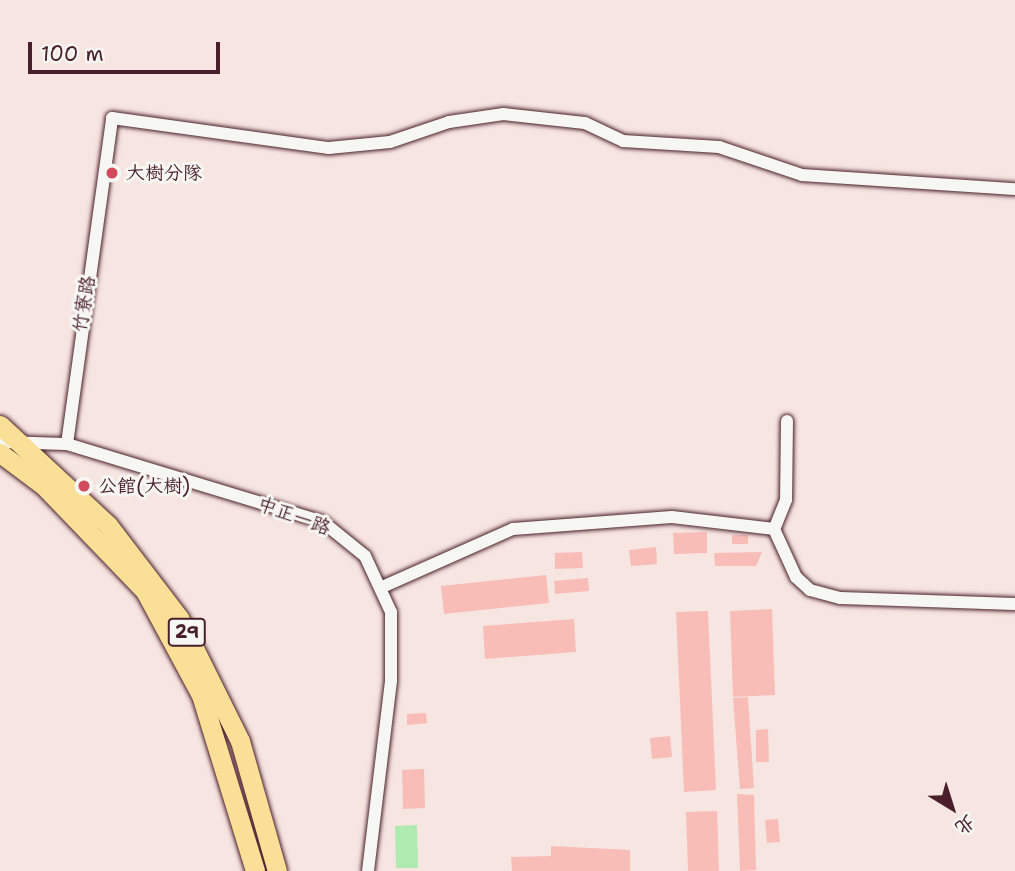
<!DOCTYPE html>
<meta charset="utf-8">
<style>
body{margin:0}
#map{position:relative;width:1015px;height:871px;overflow:hidden;background:#f7e5e1;font-family:"Shantell Sans","LXGW WenKai TC",sans-serif}
div>[style]{position:absolute}
.green>*{inset:0;background:#afebb1}
.building>*{inset:0;background:#f9bdb8}
.roads{filter:drop-shadow(0 0 2px #4a1f2b) drop-shadow(0 0 2px #4a1f2b)}
.street>*{height:12px;margin:-6px;padding:0 6px;transform-origin:6px;border-radius:6px;background:#f6f6f2}
.primary>*{height:19px;margin:-9.5px;padding:0 9.5px;transform-origin:9.5px;border-radius:9.5px;background:#f9e096}
.dots>*{width:19px;height:19px;translate:-50% -50%;box-sizing:border-box;border:4px solid #f6f6f2;border-radius:50%}
span{translate:-50% -50%;white-space:nowrap;text-align:center;line-height:1.15;-webkit-text-stroke:6px #f6f6f2;paint-order:stroke}
.shield-label span{padding:2px 5px;background:#f6f6f2;border:2px solid;border-radius:5px;-webkit-text-stroke-width:0}
.shield-label{font-size:18px;color:#4a1f2b;font-weight:700}
.poi-label{font-size:19px;color:#4a1f2b}
.left{translate:0 -50%;text-align:left}
.street-label{font-size:19px;color:#4a1f2b}
.north{position:absolute;left:917px;top:773px;width:70px;height:70px;-webkit-text-stroke:5px #f6f6f2;paint-order:stroke;rotate:142deg;font-size:19px;font-weight:700;line-height:28px;text-align:center;color:#4a1f2b}
.north::after{content:'';display:block;margin:auto;width:24px;height:32px;background:#4a1f2b;clip-path:polygon(50% 0,100% 100%,50% 72%,0 100%)}
.scale{position:absolute;left:28px;top:42px;width:192px;height:32px;box-sizing:border-box;border:4px solid #4a1f2b;border-top:0;padding-left:9px;font-size:21px;line-height:24px;white-space:nowrap;color:#4a1f2b;-webkit-text-stroke:5px #f6f6f2;paint-order:stroke}
</style>
<div id="map">
<div class="green">
<i style="clip-path:polygon(417px 825px,418px 868px,396px 868px,395px 826px)"></i>
</div>
<div class="building">
<i style="clip-path:polygon(707px 532px,707px 553px,674px 554px,673px 533px)"></i>
<i style="clip-path:polygon(732px 535px,748px 535px,748px 544px,732px 544px)"></i>
<i style="clip-path:polygon(656px 547px,657px 564px,631px 566px,629px 550px)"></i>
<i style="clip-path:polygon(582px 552px,583px 568px,555px 569px,555px 553px)"></i>
<i style="clip-path:polygon(762px 552px,756px 566px,715px 566px,714px 553px)"></i>
<i style="clip-path:polygon(546px 575px,549px 603px,444px 614px,441px 586px)"></i>
<i style="clip-path:polygon(588px 578px,589px 591px,555px 594px,554px 581px)"></i>
<i style="clip-path:polygon(772px 609px,775px 695px,733px 697px,730px 611px)"></i>
<i style="clip-path:polygon(708px 611px,716px 790px,684px 792px,676px 612px)"></i>
<i style="clip-path:polygon(574px 619px,576px 652px,485px 659px,483px 626px)"></i>
<i style="clip-path:polygon(748px 697px,754px 788px,740px 789px,733px 698px)"></i>
<i style="clip-path:polygon(426px 713px,427px 723px,407px 725px,407px 714px)"></i>
<i style="clip-path:polygon(768px 729px,769px 762px,756px 762px,756px 730px)"></i>
<i style="clip-path:polygon(670px 736px,672px 757px,652px 759px,650px 738px)"></i>
<i style="clip-path:polygon(424px 769px,425px 808px,403px 809px,402px 770px)"></i>
<i style="clip-path:polygon(737px 794px,754px 795px,756px 870px,740px 871px)"></i>
<i style="clip-path:polygon(717px 811px,719px 871px,688px 871px,686px 812px)"></i>
<i style="clip-path:polygon(778px 819px,780px 842px,767px 843px,765px 820px)"></i>
<i style="clip-path:polygon(551px 846px,630px 850px,630px 871px,512px 871px,511px 857px,551px 856px)"></i>
</div>
<div class="roads">
<div class="street">
<i style="left:787px;top:421px;width:79px;rotate:90.7deg"></i>
<i style="left:786px;top:500px;width:31px;rotate:112deg"></i>
<i style="left:774px;top:529px;width:53px;rotate:65.4deg"></i>
<i style="left:796px;top:577px;width:19px;rotate:43deg"></i>
<i style="left:810px;top:590px;width:31px;rotate:15deg"></i>
<i style="left:840px;top:598px;width:175px;rotate:2deg"></i>
<i style="left:0;top:442px;width:67px;rotate:1.7deg"></i>
<i style="left:67px;top:444px;width:329px;rotate:-82.1deg"></i>
<i style="left:112px;top:118px;width:219px;rotate:7.9deg"></i>
<i style="left:329px;top:148px;width:61px;rotate:-5.6deg"></i>
<i style="left:390px;top:142px;width:62px;rotate:-18.7deg"></i>
<i style="left:449px;top:122px;width:55px;rotate:-8.4deg"></i>
<i style="left:503px;top:114px;width:82px;rotate:6.3deg"></i>
<i style="left:585px;top:123px;width:42px;rotate:25.3deg"></i>
<i style="left:623px;top:141px;width:96px;rotate:3.6deg"></i>
<i style="left:719px;top:147px;width:88px;rotate:18.6deg"></i>
<i style="left:802px;top:175px;width:213px;rotate:3.8deg"></i>
<i style="left:67px;top:444px;width:268px;rotate:16.9deg"></i>
<i style="left:323px;top:522px;width:54px;rotate:39deg"></i>
<i style="left:365px;top:556px;width:62px;rotate:65.1deg"></i>
<i style="left:391px;top:612px;width:69px;rotate:90deg"></i>
<i style="left:391px;top:681px;width:191px;rotate:96.9deg"></i>
<i style="left:382px;top:587px;width:143px;rotate:-23.9deg"></i>
<i style="left:513px;top:529px;width:159px;rotate:-4.3deg"></i>
<i style="left:672px;top:517px;width:103px;rotate:6.7deg"></i>
</div>
<div class="primary">
<i style="left:0;top:425px;width:147px;rotate:42.8deg"></i>
<i style="left:108px;top:525px;width:117px;rotate:52.6deg"></i>
<i style="left:179px;top:618px;width:137px;rotate:63.6deg"></i>
<i style="left:240px;top:741px;width:135px;rotate:74.1deg"></i>
<i style="left:0;top:453px;width:55px;rotate:36.9deg"></i>
<i style="left:44px;top:486px;width:146px;rotate:46.1deg"></i>
<i style="left:145px;top:591px;width:118px;rotate:61.7deg"></i>
<i style="left:201px;top:695px;width:184px;rotate:72.9deg"></i>
</div>
</div>
<div class="dots">
<i style="left:112px;top:173px;background:#d1495b"></i>
<i style="left:84px;top:486px;background:#d1495b"></i>
</div>
<div class="shield-label">
<span style="left:187px;top:632px">29</span>
</div>
<div class="poi-label">
<span class="left" style="left:126px;top:173px">大樹分隊</span>
<span class="left" style="left:98px;top:486px">公館(大樹)</span>
</div>
<div class="street-label">
<span style="left:84px;top:304px;rotate:-81deg">竹寮路</span>
<span style="left:294px;top:516px;rotate:20deg">中正一路</span>
</div>
<div class="north">北</div>
<div class="scale">100 m</div>
</div>
